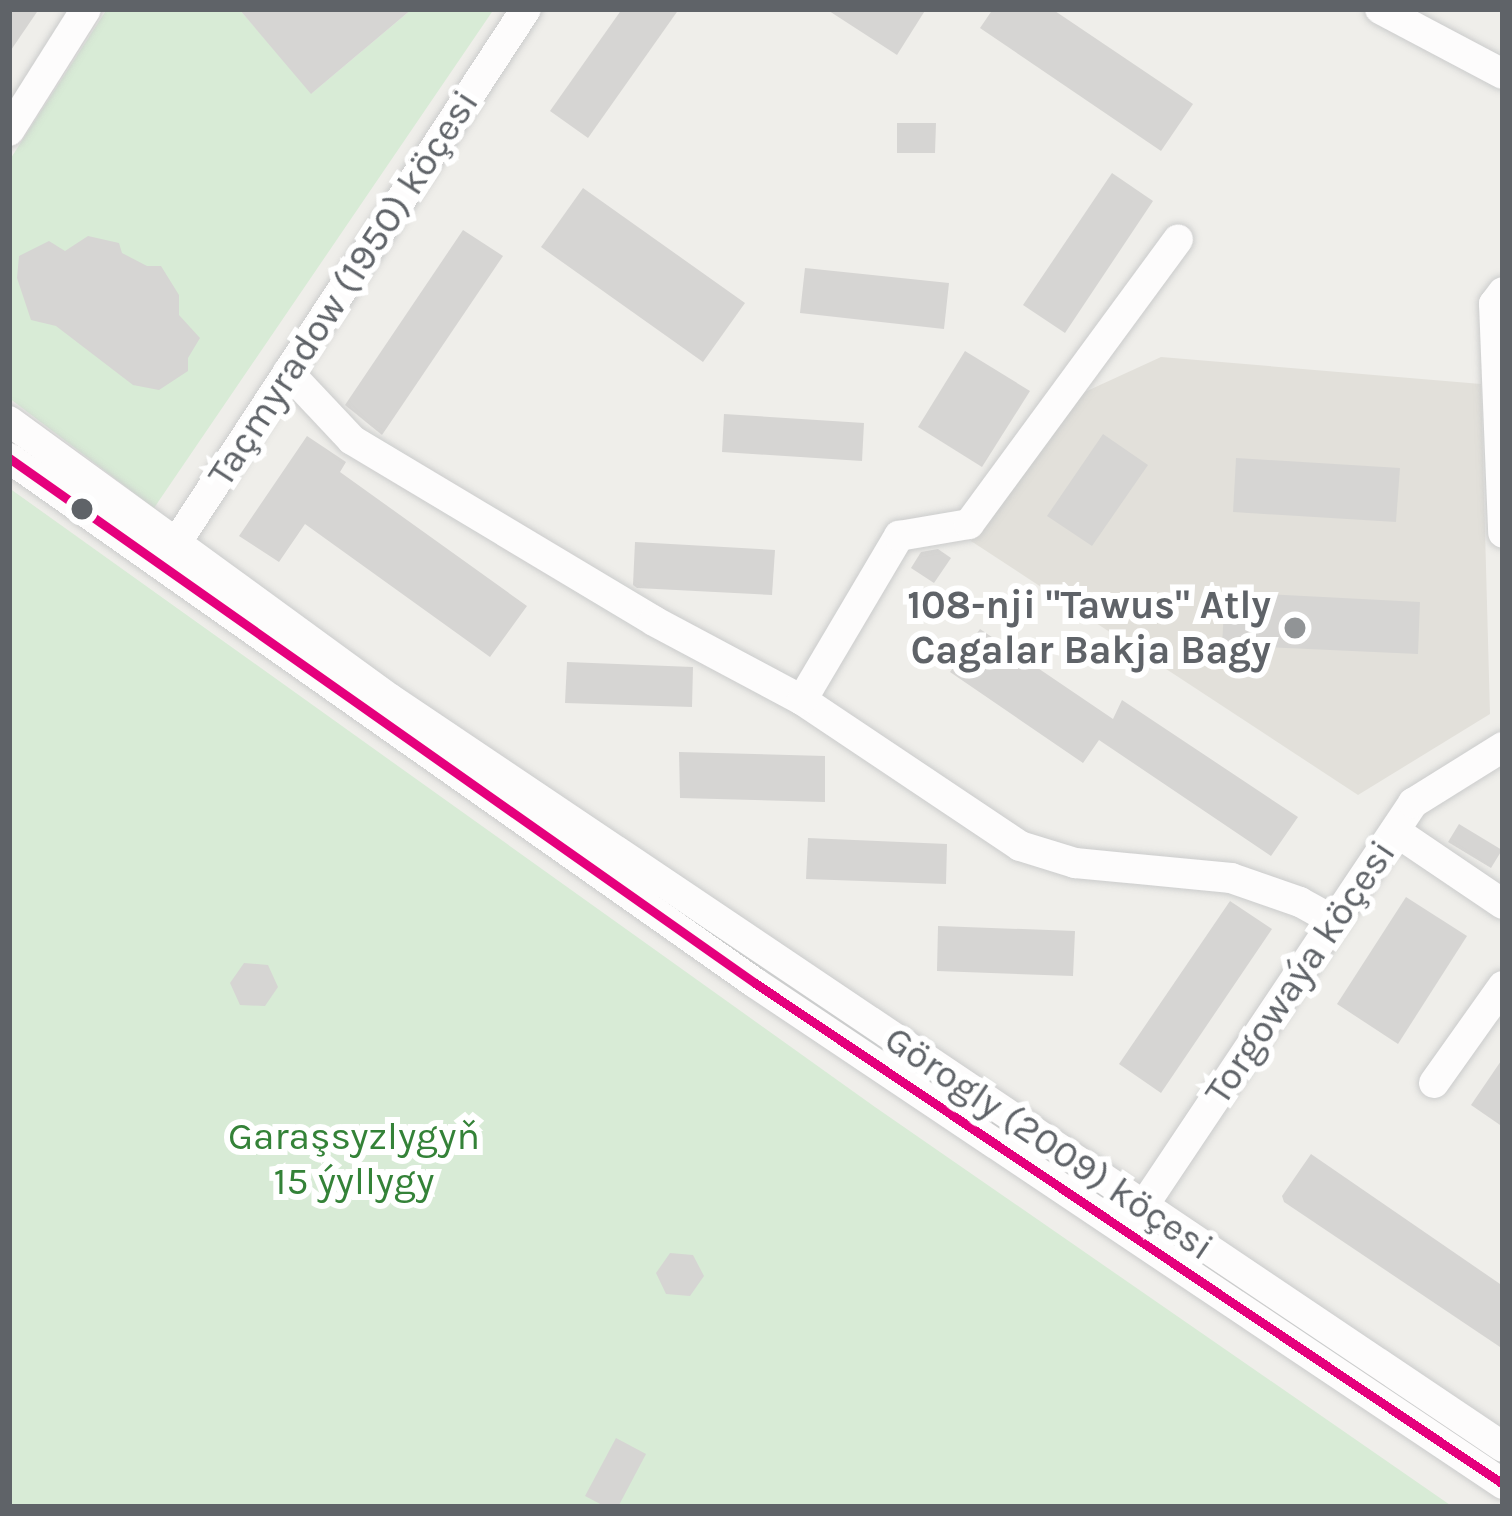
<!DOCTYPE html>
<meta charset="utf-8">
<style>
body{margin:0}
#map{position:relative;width:1512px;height:1516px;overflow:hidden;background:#efeeea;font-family:Karla,sans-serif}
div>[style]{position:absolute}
.education>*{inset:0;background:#e2e0da}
.green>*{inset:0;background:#d8ebd6}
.building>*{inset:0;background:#d6d5d3}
.roads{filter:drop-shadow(0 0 3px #cbcccc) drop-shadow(0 0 3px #cbcccc)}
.minor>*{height:30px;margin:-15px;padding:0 15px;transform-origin:15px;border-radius:15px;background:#fdfcfc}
.bus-1>*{height:9px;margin:-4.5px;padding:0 4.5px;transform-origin:4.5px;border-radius:4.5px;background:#e5007d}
.dots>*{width:33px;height:33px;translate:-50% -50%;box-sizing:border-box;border:6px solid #fff;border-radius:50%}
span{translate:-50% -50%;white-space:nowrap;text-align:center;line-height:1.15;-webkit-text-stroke:12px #fff;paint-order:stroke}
.street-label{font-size:39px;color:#5f6368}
.poi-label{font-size:39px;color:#5f6368;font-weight:700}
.right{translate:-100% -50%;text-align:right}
.park-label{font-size:39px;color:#348238}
.frame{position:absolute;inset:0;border:12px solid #5f6368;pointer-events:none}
</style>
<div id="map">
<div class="education">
<i style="clip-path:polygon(1161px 357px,1481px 384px,1490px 714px,1358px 795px,971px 541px,1076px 396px)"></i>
</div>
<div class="green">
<i style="clip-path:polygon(107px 9px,239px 9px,312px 93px,412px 9px,494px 9px,154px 508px,9px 398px,9px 161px)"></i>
<i style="clip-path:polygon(9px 488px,875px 1107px,1453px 1507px,9px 1507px)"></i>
</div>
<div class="building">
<i style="clip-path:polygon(9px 9px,39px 9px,9px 53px)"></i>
<i style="clip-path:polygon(239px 9px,412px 9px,311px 94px)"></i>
<i style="clip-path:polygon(622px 9px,679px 9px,588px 138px,550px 111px)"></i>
<i style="clip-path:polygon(826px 9px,926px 9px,897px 55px)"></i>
<i style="clip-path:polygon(993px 9px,1052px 9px,1193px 104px,1161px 151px,980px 28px)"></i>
<i style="clip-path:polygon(897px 123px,936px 123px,935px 153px,897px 153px)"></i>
<i style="clip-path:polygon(1112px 173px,1153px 201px,1065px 333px,1023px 305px)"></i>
<i style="clip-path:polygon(583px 188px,745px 303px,703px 362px,541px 247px)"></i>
<i style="clip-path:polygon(463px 230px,503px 256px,382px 435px,345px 405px)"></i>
<i style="clip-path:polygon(88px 236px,119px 243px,122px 253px,147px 266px,161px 266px,179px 295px,179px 315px,200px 338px,188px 358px,188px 371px,159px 390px,133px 385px,56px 326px,31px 320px,17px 278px,19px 256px,49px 241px,65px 251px)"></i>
<i style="clip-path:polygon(805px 268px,949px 283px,944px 329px,800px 313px)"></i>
<i style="clip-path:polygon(965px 351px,1030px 391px,982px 467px,918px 427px)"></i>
<i style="clip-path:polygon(724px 414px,864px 423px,862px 461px,722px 452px)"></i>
<i style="clip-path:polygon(1103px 434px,1148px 465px,1092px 546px,1047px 516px)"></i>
<i style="clip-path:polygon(307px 436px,346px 462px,340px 472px,527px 606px,490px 657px,305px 524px,279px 562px,239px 536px)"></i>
<i style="clip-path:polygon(1236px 458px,1400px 468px,1396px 522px,1233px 512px)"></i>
<i style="clip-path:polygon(635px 542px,775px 550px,772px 595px,637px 588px,633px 585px)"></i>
<i style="clip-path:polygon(938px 549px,951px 558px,934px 583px,911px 568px,921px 552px)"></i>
<i style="clip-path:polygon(1225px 592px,1420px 602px,1418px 654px,1222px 645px)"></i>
<i style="clip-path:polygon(980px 629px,1113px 719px,1122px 700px,1298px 817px,1271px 856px,1099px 740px,1083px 763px,950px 672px)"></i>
<i style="clip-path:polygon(567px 662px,693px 667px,692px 707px,565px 703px)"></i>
<i style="clip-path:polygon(679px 752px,825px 756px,825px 802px,680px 798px)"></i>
<i style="clip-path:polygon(1459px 824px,1502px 850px,1491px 868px,1448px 842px)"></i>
<i style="clip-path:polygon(808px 838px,947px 844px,946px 884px,806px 879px)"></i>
<i style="clip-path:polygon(1406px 897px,1467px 936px,1398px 1044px,1337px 1004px)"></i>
<i style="clip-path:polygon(1230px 901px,1272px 929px,1161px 1093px,1119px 1064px)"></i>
<i style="clip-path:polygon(938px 926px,1075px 931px,1073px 976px,937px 971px)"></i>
<i style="clip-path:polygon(244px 963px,268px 965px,278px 987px,265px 1006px,240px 1005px,230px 983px)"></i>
<i style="clip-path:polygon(1503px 1058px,1503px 1127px,1471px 1105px)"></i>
<i style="clip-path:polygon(1311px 1154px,1503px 1286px,1503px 1349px,1284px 1202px,1282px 1196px)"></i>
<i style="clip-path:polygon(670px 1253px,693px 1255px,704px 1276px,690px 1296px,666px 1294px,656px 1273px)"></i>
<i style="clip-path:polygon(616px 1438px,646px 1454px,618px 1507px,606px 1507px,585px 1496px)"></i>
</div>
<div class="roads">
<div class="minor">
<i style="left:1380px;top:9px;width:139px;rotate:27.9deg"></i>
<i style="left:9px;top:131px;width:144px;rotate:-57.7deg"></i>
<i style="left:1503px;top:292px;width:15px;rotate:127deg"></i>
<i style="left:1494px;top:304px;width:229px;rotate:87.7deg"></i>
<i style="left:288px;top:372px;width:93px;rotate:46.7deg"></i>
<i style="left:352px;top:440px;width:352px;rotate:30.9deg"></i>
<i style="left:654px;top:621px;width:168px;rotate:28.1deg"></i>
<i style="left:802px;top:700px;width:262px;rotate:33.8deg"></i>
<i style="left:1020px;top:846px;width:58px;rotate:17.2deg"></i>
<i style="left:1075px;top:863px;width:157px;rotate:5.5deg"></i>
<i style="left:1231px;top:878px;width:73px;rotate:19.2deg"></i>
<i style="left:1300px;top:902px;width:39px;rotate:29deg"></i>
<i style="left:9px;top:421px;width:470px;rotate:36.1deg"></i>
<i style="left:389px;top:698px;width:1342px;rotate:33.91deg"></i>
<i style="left:9px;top:458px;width:912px;rotate:35.14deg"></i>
<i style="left:755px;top:983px;width:900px;rotate:33.81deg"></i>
<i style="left:167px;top:557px;width:655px;rotate:-56.77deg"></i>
<i style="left:802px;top:700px;width:191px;rotate:-59.4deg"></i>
<i style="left:899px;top:536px;width:71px;rotate:-9.7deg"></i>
<i style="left:969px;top:524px;width:353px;rotate:-53.7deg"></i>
<i style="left:1395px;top:831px;width:130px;rotate:34.1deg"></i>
<i style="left:1434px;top:1083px;width:119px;rotate:-54.6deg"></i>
<i style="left:1134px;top:1220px;width:502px;rotate:-56.21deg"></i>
<i style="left:1413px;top:803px;width:106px;rotate:-31.9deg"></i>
</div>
</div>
<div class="bus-1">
<i style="left:9px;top:458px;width:912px;rotate:35.14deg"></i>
<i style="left:755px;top:983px;width:900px;rotate:33.81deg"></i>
</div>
<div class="dots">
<i style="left:82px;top:509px;background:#5f6368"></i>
<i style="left:1295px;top:628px;background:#919496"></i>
</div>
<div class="street-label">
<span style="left:343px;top:288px;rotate:-57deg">Taçmyradow (1950) köçesi</span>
<span style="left:1300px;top:972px;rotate:-56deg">Torgowaýa köçesi</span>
<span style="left:1049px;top:1143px;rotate:34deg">Görogly (2009) köçesi</span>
</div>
<div class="poi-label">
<span class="right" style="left:1271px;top:628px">108-nji "Tawus" Atly<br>Cagalar Bakja Bagy</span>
</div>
<div class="park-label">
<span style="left:354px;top:1159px">Garaşsyzlygyň<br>15 ýyllygy</span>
</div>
<div class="frame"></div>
</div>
